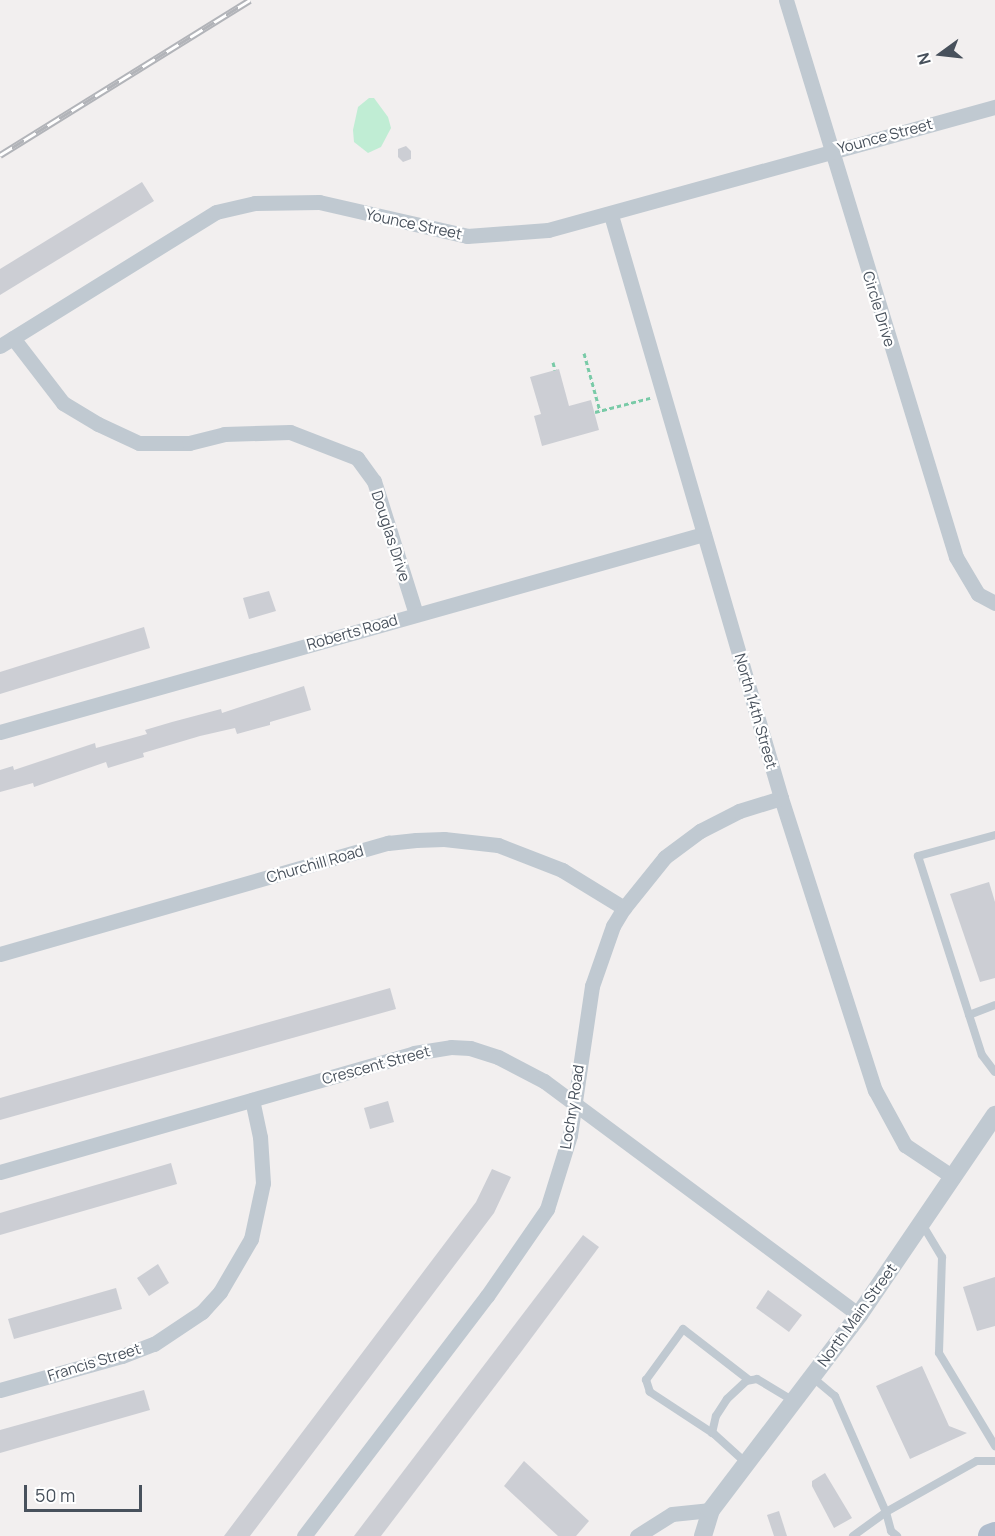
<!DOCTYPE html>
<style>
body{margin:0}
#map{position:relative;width:995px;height:1536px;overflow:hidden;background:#f2efef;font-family:Manrope,sans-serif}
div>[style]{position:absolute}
.green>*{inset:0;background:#c0edd4}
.building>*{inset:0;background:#ccced4}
.path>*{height:3px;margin-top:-1.5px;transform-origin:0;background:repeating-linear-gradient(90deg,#79caa7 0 4.5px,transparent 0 7.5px)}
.service>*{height:8px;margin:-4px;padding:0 4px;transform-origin:4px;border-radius:4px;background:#c0c9d1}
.minor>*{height:15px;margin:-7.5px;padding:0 7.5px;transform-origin:7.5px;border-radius:7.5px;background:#c0c9d1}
.tertiary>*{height:18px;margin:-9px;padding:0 9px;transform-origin:9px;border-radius:9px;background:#c0c9d1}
.primary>*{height:24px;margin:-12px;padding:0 12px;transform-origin:12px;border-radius:12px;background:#b0bdcd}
.rail>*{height:7px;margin-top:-3.5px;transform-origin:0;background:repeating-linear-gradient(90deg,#fff 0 14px,#b2b4b9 0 28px);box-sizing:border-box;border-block:2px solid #b2b4b9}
span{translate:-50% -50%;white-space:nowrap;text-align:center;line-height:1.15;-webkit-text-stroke:4.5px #fff;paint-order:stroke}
.street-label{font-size:15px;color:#48515c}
.north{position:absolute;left:911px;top:24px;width:60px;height:60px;-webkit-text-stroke:4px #fff;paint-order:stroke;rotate:255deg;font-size:16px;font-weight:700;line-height:24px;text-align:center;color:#48515c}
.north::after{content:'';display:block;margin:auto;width:21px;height:27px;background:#48515c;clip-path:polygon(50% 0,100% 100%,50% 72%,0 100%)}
.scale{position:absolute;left:24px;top:1485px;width:118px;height:27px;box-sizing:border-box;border:3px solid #48515c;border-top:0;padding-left:8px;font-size:18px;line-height:21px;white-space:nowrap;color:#48515c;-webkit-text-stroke:4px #fff;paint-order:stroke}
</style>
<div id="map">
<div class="green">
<i style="clip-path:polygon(369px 98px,374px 98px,388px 117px,391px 128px,381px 147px,368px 153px,354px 142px,353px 130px,358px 107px)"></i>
</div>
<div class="building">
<i style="clip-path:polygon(406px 146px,411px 151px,411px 159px,403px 162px,398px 157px,398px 149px)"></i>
<i style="clip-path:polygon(142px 182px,154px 201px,0 295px,0 269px)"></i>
<i style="clip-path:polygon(559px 369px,569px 406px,591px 400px,599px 430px,542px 446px,534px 416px,541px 414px,530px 377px)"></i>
<i style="clip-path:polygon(269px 591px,276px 611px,249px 619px,243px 598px)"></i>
<i style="clip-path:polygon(144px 627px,150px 648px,0 694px,0 672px)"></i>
<i style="clip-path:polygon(304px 686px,311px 710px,270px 722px,270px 725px,237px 734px,235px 728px,200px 736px,143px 753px,144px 757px,108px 768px,106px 762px,34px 787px,33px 783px,0 792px,0 770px,13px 766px,14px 770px,95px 743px,96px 748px,147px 734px,145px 730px,172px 722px,221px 709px,222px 713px)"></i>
<i style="clip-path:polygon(989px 882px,995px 902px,995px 978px,980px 982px,950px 894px)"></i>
<i style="clip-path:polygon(390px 988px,396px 1009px,0 1120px,0 1098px)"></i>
<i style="clip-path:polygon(388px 1101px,394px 1122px,370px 1129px,364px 1108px)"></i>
<i style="clip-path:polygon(171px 1163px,177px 1184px,0 1235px,0 1213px)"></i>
<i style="clip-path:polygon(492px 1169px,511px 1177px,494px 1213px,250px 1536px,224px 1536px,476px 1202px)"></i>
<i style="clip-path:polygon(583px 1235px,599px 1247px,521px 1352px,381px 1536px,354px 1536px)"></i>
<i style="clip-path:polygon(158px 1264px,169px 1283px,149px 1296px,137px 1278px)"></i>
<i style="clip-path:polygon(995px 1277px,995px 1326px,977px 1331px,963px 1287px)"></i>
<i style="clip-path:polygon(116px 1288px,122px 1309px,14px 1339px,8px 1319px)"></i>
<i style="clip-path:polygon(768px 1290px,802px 1315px,789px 1332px,756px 1308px)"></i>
<i style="clip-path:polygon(922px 1366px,949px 1426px,967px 1433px,910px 1459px,876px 1386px)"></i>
<i style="clip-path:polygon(144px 1390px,150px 1410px,0 1453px,0 1430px)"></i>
<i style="clip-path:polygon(524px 1461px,589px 1521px,576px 1536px,558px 1536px,504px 1486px)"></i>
<i style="clip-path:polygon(825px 1473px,852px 1518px,834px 1528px,812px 1486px,812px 1481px)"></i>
<i style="clip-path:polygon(779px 1511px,787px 1536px,774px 1536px,767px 1515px)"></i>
</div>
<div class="path">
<i style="left:584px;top:353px;width:60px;rotate:74.6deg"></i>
<i style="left:553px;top:362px;width:8px;rotate:76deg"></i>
<i style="left:595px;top:412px;width:57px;rotate:-14.3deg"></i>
</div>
<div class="service">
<i style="left:995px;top:835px;width:80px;rotate:164.7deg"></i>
<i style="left:918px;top:856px;width:209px;rotate:72.2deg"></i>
<i style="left:982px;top:1055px;width:21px;rotate:53deg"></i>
<i style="left:969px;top:1015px;width:28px;rotate:-21deg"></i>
<i style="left:922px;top:1224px;width:39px;rotate:59deg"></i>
<i style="left:942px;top:1257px;width:96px;rotate:91.8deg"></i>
<i style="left:939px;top:1353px;width:109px;rotate:58.9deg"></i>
<i style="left:812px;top:1377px;width:30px;rotate:40deg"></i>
<i style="left:835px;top:1396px;width:127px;rotate:66.3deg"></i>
<i style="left:886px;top:1512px;width:104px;rotate:-29.3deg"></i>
<i style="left:977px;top:1461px;width:18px"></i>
<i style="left:712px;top:1433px;width:17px;rotate:-77deg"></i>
<i style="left:716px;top:1416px;width:20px;rotate:-57deg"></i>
<i style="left:727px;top:1399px;width:26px;rotate:-43deg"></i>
<i style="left:746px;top:1381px;width:11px;rotate:-10deg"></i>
<i style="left:757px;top:1379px;width:41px;rotate:31deg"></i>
<i style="left:745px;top:1462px;width:42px;rotate:-137.9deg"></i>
<i style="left:714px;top:1434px;width:77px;rotate:-146.7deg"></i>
<i style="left:650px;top:1392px;width:13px;rotate:-108deg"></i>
<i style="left:646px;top:1380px;width:63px;rotate:-54deg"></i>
<i style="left:683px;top:1329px;width:83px;rotate:37.7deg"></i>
<i style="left:853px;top:1536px;width:41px;rotate:-36deg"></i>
<i style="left:886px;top:1512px;width:20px;rotate:75deg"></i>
<i style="left:891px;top:1531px;width:8px;rotate:40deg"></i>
</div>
<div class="minor">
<i style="left:786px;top:0;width:582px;rotate:73.03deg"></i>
<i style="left:956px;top:557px;width:43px;rotate:59.3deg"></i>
<i style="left:978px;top:594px;width:19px;rotate:28deg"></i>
<i style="left:611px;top:215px;width:607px;rotate:73.74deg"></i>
<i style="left:781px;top:798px;width:307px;rotate:72.2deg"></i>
<i style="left:875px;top:1090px;width:63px;rotate:61.4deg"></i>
<i style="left:905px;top:1145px;width:58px;rotate:33.7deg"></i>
<i style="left:13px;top:338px;width:82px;rotate:52.4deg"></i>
<i style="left:63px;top:403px;width:41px;rotate:31deg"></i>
<i style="left:98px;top:424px;width:45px;rotate:24.9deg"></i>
<i style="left:139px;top:443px;width:50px"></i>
<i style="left:189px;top:443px;width:36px;rotate:-14deg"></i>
<i style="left:224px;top:434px;width:66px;rotate:-1.7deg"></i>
<i style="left:290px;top:432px;width:72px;rotate:21.2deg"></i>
<i style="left:357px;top:458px;width:29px;rotate:54deg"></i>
<i style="left:374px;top:481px;width:139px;rotate:72.5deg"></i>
<i style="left:0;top:346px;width:254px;rotate:-31.8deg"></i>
<i style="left:216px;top:212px;width:40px;rotate:-13deg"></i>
<i style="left:255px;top:203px;width:64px;rotate:-0.9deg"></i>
<i style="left:319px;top:202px;width:152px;rotate:12.9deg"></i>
<i style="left:467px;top:236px;width:81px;rotate:-4.2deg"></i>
<i style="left:548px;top:230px;width:464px;rotate:-15.4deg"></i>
<i style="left:0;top:732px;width:731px;rotate:-15.71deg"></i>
<i style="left:0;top:954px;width:404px;rotate:-16deg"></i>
<i style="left:388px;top:843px;width:28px;rotate:-6deg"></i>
<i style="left:416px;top:840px;width:28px;rotate:-2deg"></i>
<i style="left:444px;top:839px;width:54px;rotate:6.3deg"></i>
<i style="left:498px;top:845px;width:69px;rotate:21.3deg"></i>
<i style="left:562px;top:870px;width:73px;rotate:31.5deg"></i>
<i style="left:0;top:1172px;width:431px;rotate:-16deg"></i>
<i style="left:414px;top:1053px;width:37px;rotate:-9deg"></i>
<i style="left:451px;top:1047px;width:19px;rotate:3deg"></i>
<i style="left:470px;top:1048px;width:29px;rotate:18deg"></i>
<i style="left:498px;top:1057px;width:52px;rotate:27.6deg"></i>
<i style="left:544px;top:1081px;width:392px;rotate:36.6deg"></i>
<i style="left:0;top:1390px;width:127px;rotate:-15.6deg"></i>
<i style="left:122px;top:1356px;width:34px;rotate:-21deg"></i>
<i style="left:154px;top:1344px;width:58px;rotate:-33.7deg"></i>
<i style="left:202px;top:1312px;width:27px;rotate:-48deg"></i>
<i style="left:220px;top:1292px;width:61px;rotate:-59.7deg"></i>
<i style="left:251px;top:1239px;width:57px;rotate:-77.9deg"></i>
<i style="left:263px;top:1183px;width:46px;rotate:-93.7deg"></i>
<i style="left:260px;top:1137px;width:38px;rotate:-102deg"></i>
<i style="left:304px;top:1536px;width:302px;rotate:-52.7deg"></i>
<i style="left:487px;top:1296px;width:106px;rotate:-55.4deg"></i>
<i style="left:547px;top:1209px;width:77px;rotate:-72.7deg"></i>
<i style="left:570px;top:1135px;width:151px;rotate:-81.6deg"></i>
<i style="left:592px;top:986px;width:64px;rotate:-70.7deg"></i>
<i style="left:613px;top:926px;width:21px;rotate:-59deg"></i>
<i style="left:624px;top:908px;width:65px;rotate:-51.2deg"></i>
<i style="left:665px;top:857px;width:44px;rotate:-36.6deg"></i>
<i style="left:700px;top:831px;width:44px;rotate:-27.1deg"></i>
<i style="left:739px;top:811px;width:44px;rotate:-17.2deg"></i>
<i style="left:637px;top:1536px;width:41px;rotate:-32.2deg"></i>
<i style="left:672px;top:1514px;width:39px;rotate:-6deg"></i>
</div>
<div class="tertiary">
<i style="left:703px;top:1536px;width:27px;rotate:-73deg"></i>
<i style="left:711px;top:1510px;width:245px;rotate:-52.8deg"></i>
<i style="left:859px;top:1315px;width:242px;rotate:-55.8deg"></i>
</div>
<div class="primary">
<i style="left:990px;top:1536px;width:5px;rotate:-22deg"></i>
</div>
<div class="rail">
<i style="left:0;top:155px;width:294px;rotate:-31.8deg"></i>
</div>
<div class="street-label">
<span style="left:885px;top:136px;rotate:-15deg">Younce Street</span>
<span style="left:414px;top:224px;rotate:12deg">Younce Street</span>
<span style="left:879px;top:309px;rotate:73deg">Circle Drive</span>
<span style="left:391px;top:536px;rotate:72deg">Douglas Drive</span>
<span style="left:352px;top:632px;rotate:-16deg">Roberts Road</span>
<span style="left:756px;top:711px;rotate:74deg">North 14th Street</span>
<span style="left:315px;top:864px;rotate:-16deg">Churchill Road</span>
<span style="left:376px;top:1065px;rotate:-15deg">Crescent Street</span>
<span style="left:572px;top:1107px;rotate:-81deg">Lochry Road</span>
<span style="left:857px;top:1315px;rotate:-54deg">North Main Street</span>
<span style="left:94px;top:1362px;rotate:-17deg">Francis Street</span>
</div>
<div class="north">N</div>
<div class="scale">50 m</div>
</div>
